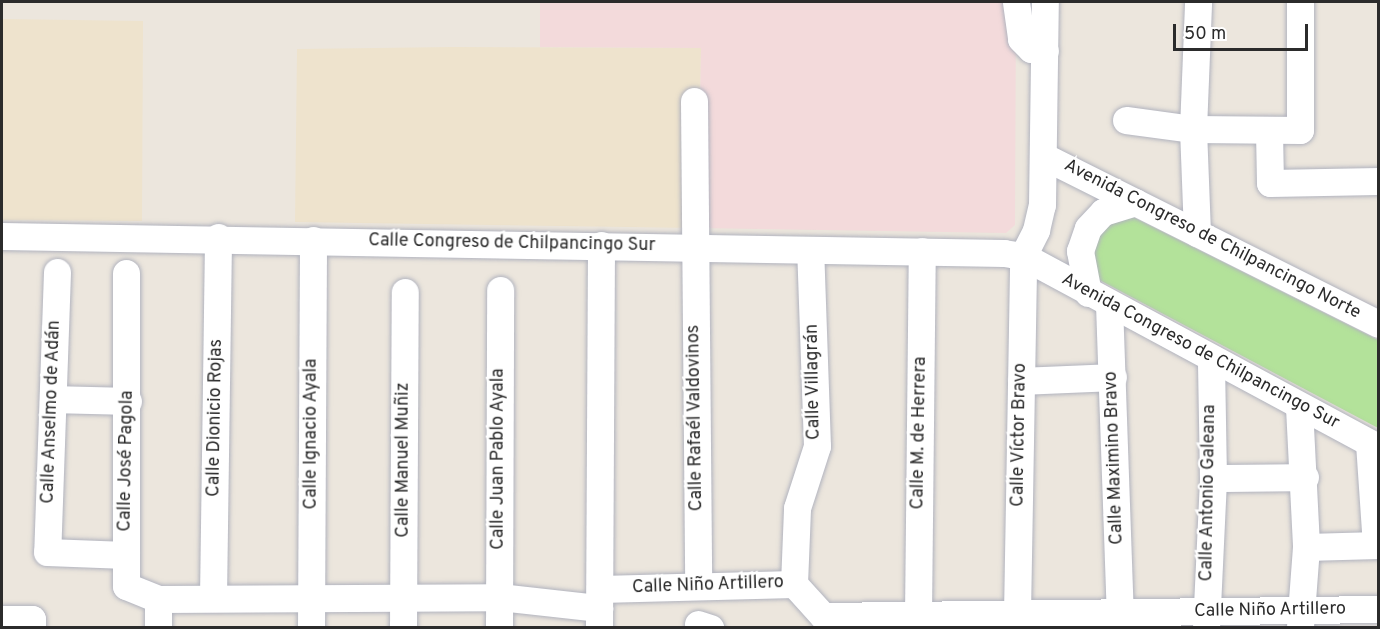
<!DOCTYPE html>
<meta charset="utf-8">
<style>
body{margin:0}
#map{position:relative;width:1380px;height:629px;overflow:hidden;background:#ece6dd;font-family:Overpass,sans-serif}
div>[style]{position:absolute}
.education>*{inset:0;background:#eee3cd}
.medical>*{inset:0;background:#f3dadb}
.green>*{inset:0;background:#b3e29a}
.roads{filter:drop-shadow(0 0 2px #b1b3be) drop-shadow(0 0 2px #b1b3be)}
.minor>*{height:27px;margin:-13.5px;padding:0 13.5px;transform-origin:13.5px;border-radius:13.5px;background:#fff}
span{translate:-50% -50%;white-space:nowrap;text-align:center;line-height:1.15;-webkit-text-stroke:4.5px #fff;paint-order:stroke}
.street-label{font-size:18px;color:#2b2b2b}
.frame{position:absolute;inset:0;border:3px solid #2b2b2b;pointer-events:none}
.scale{position:absolute;left:1173px;top:24px;width:135px;height:27px;box-sizing:border-box;border:3px solid #2b2b2b;border-top:0;padding-left:8px;font-size:18px;line-height:21px;white-space:nowrap;color:#2b2b2b;-webkit-text-stroke:4px #fff;paint-order:stroke}
</style>
<div id="map">
<div class="education">
<i style="clip-path:polygon(2px 19px,143px 21px,142px 221px,2px 220px)"></i>
<i style="clip-path:polygon(453px 47px,701px 48px,698px 228px,295px 222px,297px 49px)"></i>
</div>
<div class="medical">
<i style="clip-path:polygon(540px 2px,1016px 2px,1015px 225px,1006px 233px,698px 228px,701px 48px,540px 47px)"></i>
</div>
<div class="green">
<i style="clip-path:polygon(1125px 213px,1378px 340px,1378px 428px,1090px 275px,1090px 232px)"></i>
</div>
<div class="roads">
<div class="minor">
<i style="left:1016px;top:2px;width:37px;rotate:82deg"></i>
<i style="left:1021px;top:39px;width:14px;rotate:45deg"></i>
<i style="left:1031px;top:49px;width:14px;rotate:8deg"></i>
<i style="left:694px;top:101px;width:485px;rotate:89.5deg"></i>
<i style="left:1126px;top:120px;width:68px;rotate:7.7deg"></i>
<i style="left:1193px;top:129px;width:107px;rotate:0.5deg"></i>
<i style="left:1300px;top:130px;width:128px;rotate:-90deg"></i>
<i style="left:1269px;top:131px;width:52px;rotate:88.9deg"></i>
<i style="left:1270px;top:183px;width:108px;rotate:-1.1deg"></i>
<i style="left:1045px;top:157px;width:373px;rotate:26.6deg"></i>
<i style="left:1197px;top:233px;width:104px;rotate:-92.2deg"></i>
<i style="left:1193px;top:129px;width:127px;rotate:-87.7deg"></i>
<i style="left:2px;top:236px;width:1002px;rotate:0.97deg"></i>
<i style="left:1004px;top:253px;width:19px;rotate:9deg"></i>
<i style="left:1023px;top:256px;width:403px;rotate:28.3deg"></i>
<i style="left:57px;top:272px;width:280px;rotate:92deg"></i>
<i style="left:47px;top:552px;width:79px;rotate:2.2deg"></i>
<i style="left:126px;top:273px;width:313px;rotate:90deg"></i>
<i style="left:126px;top:586px;width:35px;rotate:22deg"></i>
<i style="left:158px;top:599px;width:341px;rotate:-0.3deg"></i>
<i style="left:499px;top:597px;width:101px;rotate:6.3deg"></i>
<i style="left:1088px;top:293px;width:43px;rotate:-100.8deg"></i>
<i style="left:1080px;top:251px;width:24px;rotate:-71deg"></i>
<i style="left:1088px;top:228px;width:22px;rotate:-47deg"></i>
<i style="left:1103px;top:212px;width:34px;rotate:-17deg"></i>
<i style="left:1109px;top:304px;width:309px;rotate:88deg"></i>
<i style="left:1021px;top:381px;width:92px;rotate:-2.5deg"></i>
<i style="left:53px;top:399px;width:75px;rotate:1.5deg"></i>
<i style="left:1299px;top:407px;width:140px;rotate:87.1deg"></i>
<i style="left:1306px;top:547px;width:79px;rotate:94.3deg"></i>
<i style="left:1369px;top:443px;width:102px;rotate:86.1deg"></i>
<i style="left:1213px;top:478px;width:92px;rotate:-0.6deg"></i>
<i style="left:1306px;top:547px;width:72px;rotate:-1.6deg"></i>
<i style="left:794px;top:584px;width:76px;rotate:-87.7deg"></i>
<i style="left:797px;top:508px;width:65px;rotate:-72.1deg"></i>
<i style="left:817px;top:446px;width:196px;rotate:-92deg"></i>
<i style="left:600px;top:589px;width:194px;rotate:-1.5deg"></i>
<i style="left:794px;top:584px;width:43px;rotate:47.8deg"></i>
<i style="left:823px;top:616px;width:555px;rotate:-0.72deg"></i>
<i style="left:213px;top:598px;width:361px;rotate:-89.2deg"></i>
<i style="left:158px;top:599px;width:29px;rotate:90deg"></i>
<i style="left:1017px;top:614px;width:358px;rotate:-89deg"></i>
<i style="left:1023px;top:256px;width:29px;rotate:-63deg"></i>
<i style="left:1036px;top:230px;width:26px;rotate:-77deg"></i>
<i style="left:1042px;top:205px;width:203px;rotate:-89.2deg"></i>
<i style="left:918px;top:615px;width:364px;rotate:-89.4deg"></i>
<i style="left:2px;top:619px;width:30px"></i>
<i style="left:32px;top:619px;width:9px;rotate:90deg"></i>
<i style="left:698px;top:624px;width:13px;rotate:18deg"></i>
<i style="left:311px;top:628px;width:388px;rotate:-89.7deg"></i>
<i style="left:403px;top:628px;width:336px;rotate:-89.7deg"></i>
<i style="left:499px;top:628px;width:338px;rotate:-89.8deg"></i>
<i style="left:599px;top:628px;width:383px;rotate:-89.7deg"></i>
<i style="left:1206px;top:628px;width:150px;rotate:-87.3deg"></i>
<i style="left:1213px;top:478px;width:120px;rotate:-91deg"></i>
</div>
</div>
<div class="street-label">
<span style="left:1212px;top:240px;rotate:27deg">Avenida Congreso de Chilpancingo Norte</span>
<span style="left:512px;top:244px;rotate:1deg">Calle Congreso de Chilpancingo Sur</span>
<span style="left:1200px;top:352px;rotate:28deg">Avenida Congreso de Chilpancingo Sur</span>
<span style="left:814px;top:382px;rotate:-91deg">Calle Villagrán</span>
<span style="left:52px;top:412px;rotate:-88deg">Calle Anselmo de Adán</span>
<span style="left:216px;top:418px;rotate:-89deg">Calle Dionicio Rojas</span>
<span style="left:696px;top:418px;rotate:-91deg">Calle Rafaél Valdovinos</span>
<span style="left:920px;top:433px;rotate:-89deg">Calle M. de Herrera</span>
<span style="left:312px;top:434px;rotate:-90deg">Calle Ignacio Ayala</span>
<span style="left:1020px;top:435px;rotate:-89deg">Calle Víctor Bravo</span>
<span style="left:1115px;top:458px;rotate:-92deg">Calle Maximino Bravo</span>
<span style="left:499px;top:459px;rotate:-90deg">Calle Juan Pablo Ayala</span>
<span style="left:404px;top:460px;rotate:-90deg">Calle Manuel Muñiz</span>
<span style="left:127px;top:461px;rotate:-89deg">Calle José Pagola</span>
<span style="left:1209px;top:493px;rotate:-89deg">Calle Antonio Galeana</span>
<span style="left:708px;top:586px;rotate:-2deg">Calle Niño Artillero</span>
<span style="left:1270px;top:611px;rotate:-1deg">Calle Niño Artillero</span>
</div>
<div class="frame"></div>
<div class="scale">50 m</div>
</div>
